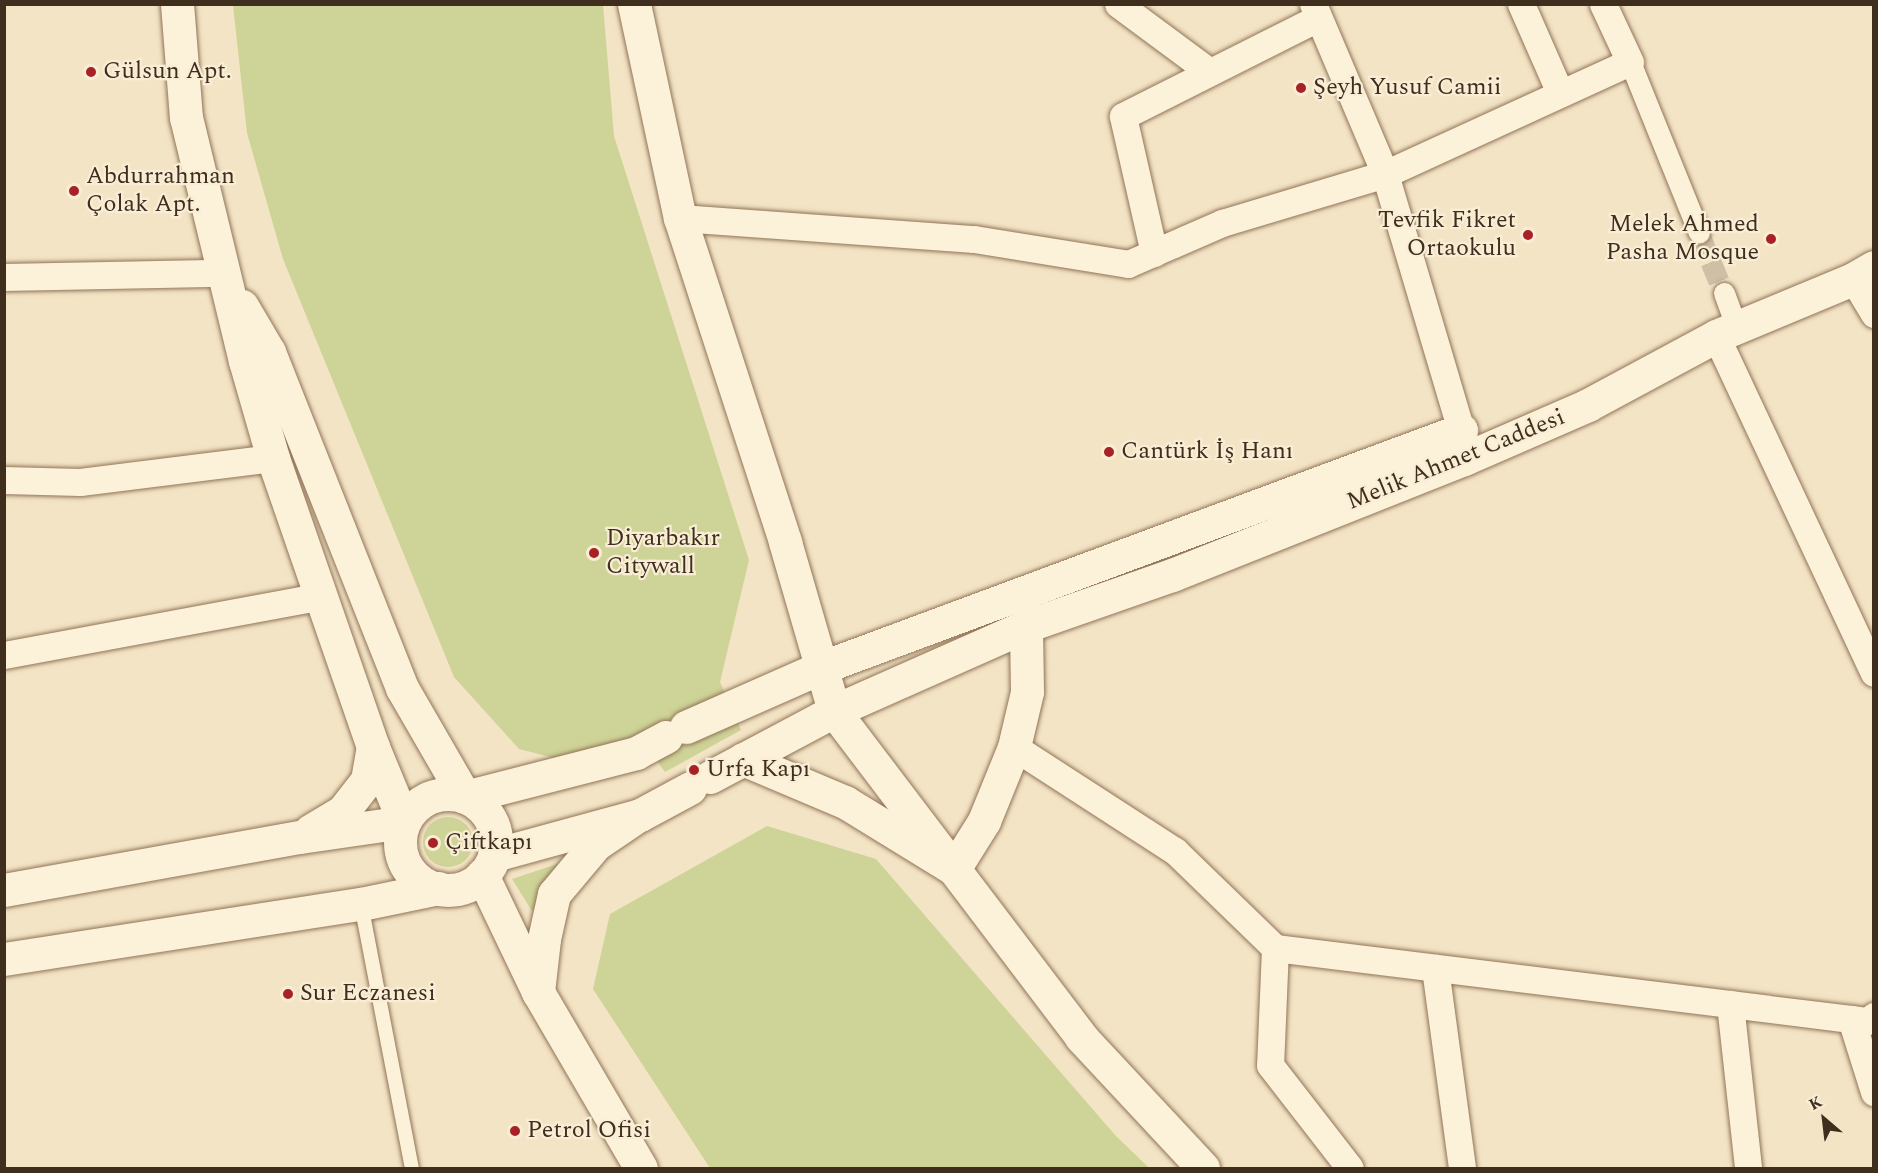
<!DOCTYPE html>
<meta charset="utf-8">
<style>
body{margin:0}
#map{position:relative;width:1878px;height:1173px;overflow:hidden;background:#f3e4c5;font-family:Spectral,serif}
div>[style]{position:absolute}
.green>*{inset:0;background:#ced397}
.round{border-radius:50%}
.pedestrian-tunnel>*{height:21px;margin-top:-10.5px;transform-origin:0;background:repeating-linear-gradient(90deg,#cfbfa4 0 21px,transparent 0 31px)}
.roads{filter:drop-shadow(0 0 2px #917458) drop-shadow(0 0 2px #917458)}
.service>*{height:14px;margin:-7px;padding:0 7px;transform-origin:7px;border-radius:7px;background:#fcf1d9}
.pedestrian>*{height:21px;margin:-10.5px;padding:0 10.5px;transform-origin:10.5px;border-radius:10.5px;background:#fcf1d9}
.minor>*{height:27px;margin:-13.5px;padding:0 13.5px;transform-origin:13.5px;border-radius:13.5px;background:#fcf1d9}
.tertiary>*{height:33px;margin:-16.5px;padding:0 16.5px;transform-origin:16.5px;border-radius:16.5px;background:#fcf1d9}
.secondary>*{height:33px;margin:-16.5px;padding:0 16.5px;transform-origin:16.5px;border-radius:16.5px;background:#fcf1d9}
.secondary>.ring{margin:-16.5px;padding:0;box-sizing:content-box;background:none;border:33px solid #fcf1d9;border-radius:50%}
.dots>*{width:16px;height:16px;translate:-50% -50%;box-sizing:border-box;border:3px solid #f9eed5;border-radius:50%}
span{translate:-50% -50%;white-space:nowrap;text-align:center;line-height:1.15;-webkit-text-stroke:4.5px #f9eed5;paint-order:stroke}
.poi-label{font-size:24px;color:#3f2d1e}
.left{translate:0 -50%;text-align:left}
.right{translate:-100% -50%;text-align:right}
.street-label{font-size:24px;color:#3f2d1e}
.frame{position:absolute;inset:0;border:6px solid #3f2d1e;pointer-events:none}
.north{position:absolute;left:1794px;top:1089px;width:60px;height:60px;-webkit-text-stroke:4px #f9eed5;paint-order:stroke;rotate:332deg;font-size:16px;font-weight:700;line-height:24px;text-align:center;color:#3f2d1e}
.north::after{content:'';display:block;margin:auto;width:21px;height:27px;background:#3f2d1e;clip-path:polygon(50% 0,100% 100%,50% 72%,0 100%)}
</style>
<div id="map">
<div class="green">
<i style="clip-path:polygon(233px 5px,603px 5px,614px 136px,749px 560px,720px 682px,741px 730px,665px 772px,654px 757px,566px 761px,519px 749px,454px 677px,283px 259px,247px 133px)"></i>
<i class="round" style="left:423px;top:817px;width:50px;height:50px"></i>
<i style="clip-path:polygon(767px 826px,876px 859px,1115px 1135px,1149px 1168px,710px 1168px,593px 989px,610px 914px)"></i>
<i style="clip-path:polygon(560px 863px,532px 911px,512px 879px)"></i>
</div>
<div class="pedestrian-tunnel">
<i style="left:1699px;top:233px;width:65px;rotate:67.4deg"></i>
</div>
<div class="roads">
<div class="service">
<i style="left:361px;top:904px;width:269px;rotate:79.1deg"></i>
</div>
<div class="pedestrian">
<i style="left:1630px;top:62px;width:184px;rotate:68deg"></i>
<i style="left:1724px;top:293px;width:37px;rotate:70deg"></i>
</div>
<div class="minor">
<i style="left:1118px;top:4px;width:114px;rotate:36.5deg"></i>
<i style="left:1313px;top:4px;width:185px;rotate:67deg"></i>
<i style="left:1385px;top:174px;width:267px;rotate:73.5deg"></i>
<i style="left:1461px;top:430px;width:21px;rotate:82deg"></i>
<i style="left:1521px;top:4px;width:97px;rotate:66.3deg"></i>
<i style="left:680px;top:218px;width:295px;rotate:4.1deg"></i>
<i style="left:974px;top:239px;width:156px;rotate:9.2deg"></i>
<i style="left:1128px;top:264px;width:103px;rotate:-23.6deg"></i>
<i style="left:1222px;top:223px;width:170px;rotate:-16.7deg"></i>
<i style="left:1385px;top:174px;width:269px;rotate:-24.6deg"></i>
<i style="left:1630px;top:62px;width:64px;rotate:-115deg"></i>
<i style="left:1154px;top:253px;width:140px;rotate:-102.8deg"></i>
<i style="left:1123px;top:116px;width:218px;rotate:-26.7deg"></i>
<i style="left:4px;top:277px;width:218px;rotate:-1.1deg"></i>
<i style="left:1853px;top:279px;width:41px;rotate:59deg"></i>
<i style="left:1716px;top:336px;width:372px;rotate:64.9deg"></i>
<i style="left:4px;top:480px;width:76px;rotate:1.5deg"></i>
<i style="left:80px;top:482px;width:194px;rotate:-7.1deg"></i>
<i style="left:4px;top:655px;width:322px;rotate:-10.5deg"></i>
<i style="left:1014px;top:747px;width:192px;rotate:32.9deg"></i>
<i style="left:1175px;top:851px;width:139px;rotate:44.1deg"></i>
<i style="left:1275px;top:948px;width:580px;rotate:7.03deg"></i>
<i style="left:1851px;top:1019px;width:17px;rotate:7deg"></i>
<i style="left:1868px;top:1021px;width:8px;rotate:-40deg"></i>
<i style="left:1275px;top:948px;width:117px;rotate:92.4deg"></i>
<i style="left:1270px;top:1065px;width:130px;rotate:52.2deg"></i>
<i style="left:1435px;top:968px;width:202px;rotate:82.3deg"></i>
<i style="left:1730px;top:1004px;width:165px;rotate:83.7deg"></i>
<i style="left:1851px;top:1019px;width:77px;rotate:72.5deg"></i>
</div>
<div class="tertiary">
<i style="left:634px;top:4px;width:219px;rotate:77.9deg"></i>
<i style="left:680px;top:218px;width:341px;rotate:72deg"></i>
<i style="left:785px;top:542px;width:176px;rotate:73.8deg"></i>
<i style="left:834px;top:711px;width:409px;rotate:52.8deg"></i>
<i style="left:1081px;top:1037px;width:179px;rotate:47deg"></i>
<i style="left:743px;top:759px;width:111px;rotate:22.9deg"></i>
<i style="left:845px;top:802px;width:128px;rotate:31.6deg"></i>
<i style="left:954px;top:869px;width:57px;rotate:-58deg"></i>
<i style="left:984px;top:821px;width:80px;rotate:-67.9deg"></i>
<i style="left:1014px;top:747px;width:57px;rotate:-76.7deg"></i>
<i style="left:1027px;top:692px;width:66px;rotate:-90.9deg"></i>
<i style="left:1026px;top:626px;width:155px;rotate:-19.3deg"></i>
<i style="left:1172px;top:575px;width:314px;rotate:-21.7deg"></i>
<i style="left:1464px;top:459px;width:135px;rotate:-23.5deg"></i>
<i style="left:1588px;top:405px;width:145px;rotate:-28.3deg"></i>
<i style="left:1716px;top:336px;width:148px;rotate:-22.6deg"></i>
<i style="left:1853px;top:279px;width:24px;rotate:-30deg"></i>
<i style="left:482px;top:875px;width:130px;rotate:64.4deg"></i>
<i style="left:538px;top:992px;width:204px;rotate:59.7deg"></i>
<i style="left:538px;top:992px;width:53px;rotate:-83.5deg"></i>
<i style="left:544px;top:939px;width:46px;rotate:-77.5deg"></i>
<i style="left:554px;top:894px;width:65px;rotate:-50deg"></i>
<i style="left:596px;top:844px;width:45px;rotate:-34deg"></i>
</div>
<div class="secondary">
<i style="left:242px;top:306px;width:53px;rotate:59.6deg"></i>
<i style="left:269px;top:352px;width:361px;rotate:68.4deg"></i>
<i style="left:402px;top:688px;width:126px;rotate:60deg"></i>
<i style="left:465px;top:797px;width:177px;rotate:-14.4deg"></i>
<i style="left:636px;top:753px;width:34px;rotate:-28deg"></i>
<i style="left:686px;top:727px;width:146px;rotate:-23.8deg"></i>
<i style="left:820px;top:668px;width:684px;rotate:-20.37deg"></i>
<i style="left:710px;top:777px;width:140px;rotate:-28deg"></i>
<i style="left:834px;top:711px;width:210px;rotate:-23.9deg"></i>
<i class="ring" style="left:400px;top:794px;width:63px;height:63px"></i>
<i style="left:310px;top:831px;width:39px;rotate:-31deg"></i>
<i style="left:343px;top:811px;width:39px;rotate:-52deg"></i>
<i style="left:367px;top:780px;width:34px;rotate:-80deg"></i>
<i style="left:494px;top:855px;width:151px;rotate:-15.3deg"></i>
<i style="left:640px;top:815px;width:57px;rotate:-28.4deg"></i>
<i style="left:4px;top:890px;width:301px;rotate:-10.2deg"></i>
<i style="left:300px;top:837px;width:105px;rotate:-8.2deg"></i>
<i style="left:404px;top:822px;width:81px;rotate:-112.5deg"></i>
<i style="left:373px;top:747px;width:306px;rotate:-109.1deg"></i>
<i style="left:273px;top:458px;width:101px;rotate:-106.1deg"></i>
<i style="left:245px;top:361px;width:250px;rotate:-103.6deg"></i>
<i style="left:186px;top:118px;width:114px;rotate:-94.5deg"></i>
<i style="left:4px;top:959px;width:361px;rotate:-8.8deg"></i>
<i style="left:361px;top:904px;width:79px;rotate:-11.7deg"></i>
</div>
</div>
<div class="dots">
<i style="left:91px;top:72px;background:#a72126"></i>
<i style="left:1301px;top:88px;background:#a72126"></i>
<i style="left:74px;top:191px;background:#a72126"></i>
<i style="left:1528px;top:235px;background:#a72126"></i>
<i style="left:1771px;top:239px;background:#a72126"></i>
<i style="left:1109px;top:452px;background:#a72126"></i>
<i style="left:594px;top:553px;background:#a72126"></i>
<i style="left:694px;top:770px;background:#a72126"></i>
<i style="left:433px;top:843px;background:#a72126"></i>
<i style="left:288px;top:994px;background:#a72126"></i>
<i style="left:515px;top:1131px;background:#a72126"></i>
</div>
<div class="poi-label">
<span class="left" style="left:103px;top:72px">Gülsun Apt.</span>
<span class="left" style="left:1313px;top:88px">Şeyh Yusuf Camii</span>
<span class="left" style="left:86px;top:191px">Abdurrahman<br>Çolak Apt.</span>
<span class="right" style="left:1516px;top:235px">Tevfik Fikret<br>Ortaokulu</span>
<span class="right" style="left:1759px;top:239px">Melek Ahmed<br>Pasha Mosque</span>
<span class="left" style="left:1121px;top:452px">Cantürk İş Hanı</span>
<span class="left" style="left:606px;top:553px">Diyarbakır<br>Citywall</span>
<span class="left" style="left:706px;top:770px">Urfa Kapı</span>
<span class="left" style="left:445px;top:843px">Çiftkapı</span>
<span class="left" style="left:300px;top:994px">Sur Eczanesi</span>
<span class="left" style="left:527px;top:1131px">Petrol Ofisi</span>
</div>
<div class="street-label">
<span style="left:1456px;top:460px;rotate:-22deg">Melik Ahmet Caddesi</span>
</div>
<div class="frame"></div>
<div class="north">K</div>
</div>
